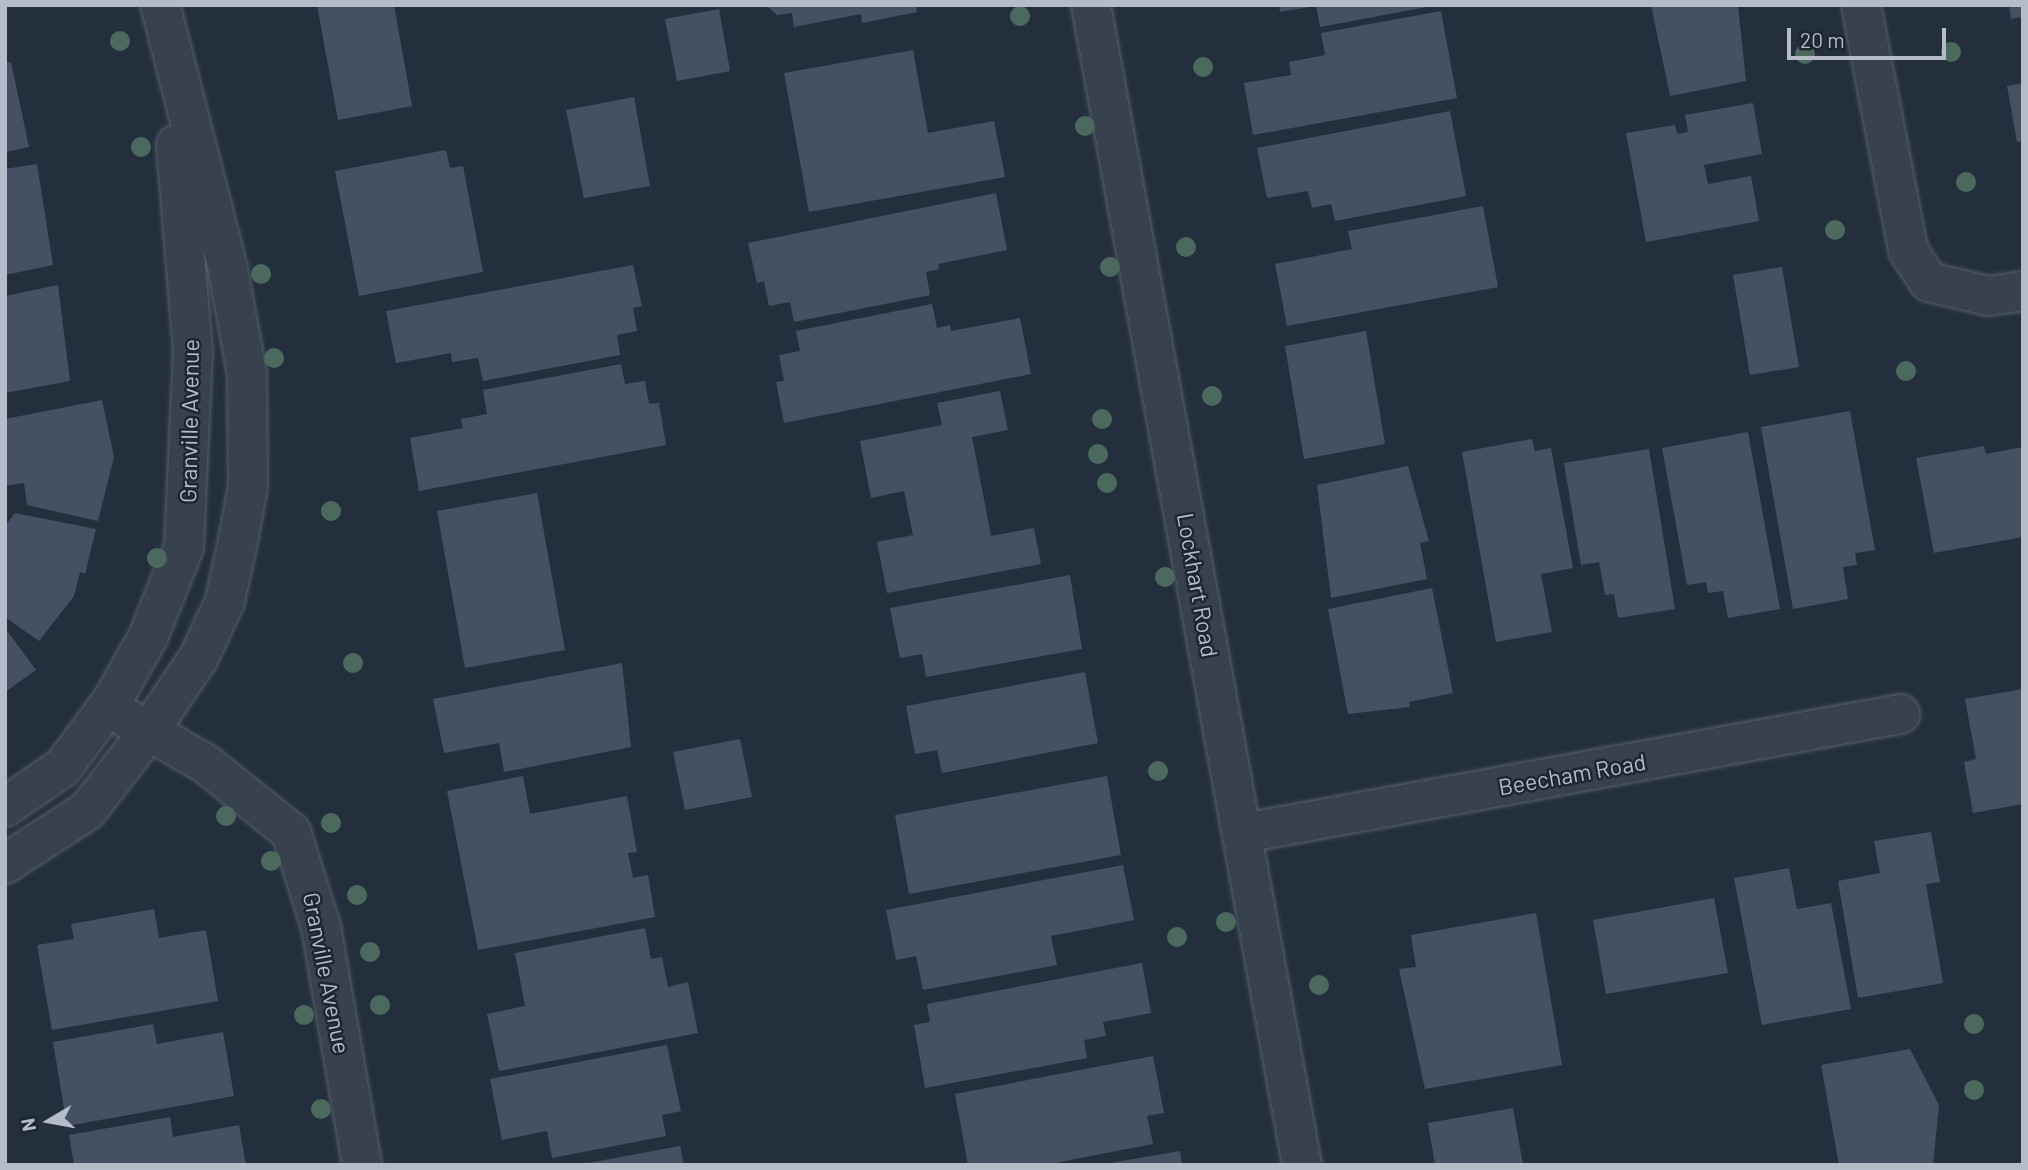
<!DOCTYPE html>
<style>
body{margin:0}
#map{position:relative;width:2028px;height:1170px;overflow:hidden;background:#242f3e;font-family:Barlow,sans-serif}
div>[style]{position:absolute}
.building>*{inset:0;background:#455162}
.roads{filter:drop-shadow(0 0 2px #565f6c) drop-shadow(0 0 2px #565f6c)}
.minor>*{height:38px;margin:-19px;padding:0 19px;transform-origin:19px;border-radius:19px;background:#38414e}
.trees>*{width:20px;height:20px;margin:-10px;border-radius:50%;background:#4b6a5d}
span{translate:-50% -50%;white-space:nowrap;text-align:center;line-height:1.15;-webkit-text-stroke:5px #1d2633;paint-order:stroke}
.street-label{font-size:23px;color:#b4bcc9}
.frame{position:absolute;inset:0;border:7px solid #b4bcc9;pointer-events:none}
.north{position:absolute;left:14px;top:1086px;width:70px;height:70px;-webkit-text-stroke:5px #1d2633;paint-order:stroke;rotate:260deg;font-size:19px;font-weight:700;line-height:28px;text-align:center;color:#b4bcc9}
.north::after{content:'';display:block;margin:auto;width:24px;height:32px;background:#b4bcc9;clip-path:polygon(50% 0,100% 100%,50% 72%,0 100%)}
.scale{position:absolute;left:1787px;top:28px;width:159px;height:32px;box-sizing:border-box;border:4px solid #b4bcc9;border-top:0;padding-left:9px;font-size:21px;line-height:24px;white-space:nowrap;color:#b4bcc9;-webkit-text-stroke:5px #1d2633;paint-order:stroke}
</style>
<div id="map">
<div class="building">
<i style="clip-path:polygon(317px 5px,394px 5px,412px 106px,338px 120px)"></i>
<i style="clip-path:polygon(766px 5px,916px 5px,917px 12px,862px 23px,861px 14px,794px 27px,792px 13px,777px 15px)"></i>
<i style="clip-path:polygon(1279px 5px,1309px 5px,1309px 7px,1280px 12px)"></i>
<i style="clip-path:polygon(1316px 5px,1427px 5px,1427px 7px,1320px 27px)"></i>
<i style="clip-path:polygon(1651px 5px,1738px 5px,1746px 81px,1670px 96px)"></i>
<i style="clip-path:polygon(2009px 5px,2023px 5px,2023px 26px,2020px 17px,2011px 19px)"></i>
<i style="clip-path:polygon(719px 9px,730px 71px,677px 81px,665px 19px)"></i>
<i style="clip-path:polygon(1441px 11px,1457px 98px,1253px 135px,1244px 83px,1291px 75px,1289px 62px,1325px 55px,1321px 33px)"></i>
<i style="clip-path:polygon(913px 50px,928px 133px,994px 121px,1005px 177px,809px 212px,784px 73px)"></i>
<i style="clip-path:polygon(11px 62px,29px 147px,5px 152px,5px 63px)"></i>
<i style="clip-path:polygon(2023px 83px,2023px 141px,2017px 142px,2007px 86px)"></i>
<i style="clip-path:polygon(634px 97px,650px 186px,584px 198px,566px 110px)"></i>
<i style="clip-path:polygon(1753px 103px,1762px 154px,1704px 165px,1708px 184px,1751px 176px,1759px 221px,1646px 242px,1626px 133px,1675px 125px,1677px 134px,1688px 132px,1685px 115px)"></i>
<i style="clip-path:polygon(1450px 111px,1466px 196px,1335px 221px,1331px 204px,1312px 208px,1308px 191px,1267px 198px,1257px 148px)"></i>
<i style="clip-path:polygon(446px 150px,450px 168px,463px 166px,483px 272px,359px 296px,335px 171px)"></i>
<i style="clip-path:polygon(37px 164px,53px 265px,5px 275px,5px 169px)"></i>
<i style="clip-path:polygon(996px 193px,1007px 250px,938px 264px,939px 269px,926px 272px,930px 295px,794px 322px,790px 302px,769px 306px,764px 281px,757px 283px,748px 243px)"></i>
<i style="clip-path:polygon(1483px 206px,1498px 287px,1287px 326px,1275px 264px,1352px 249px,1348px 231px)"></i>
<i style="clip-path:polygon(633px 265px,642px 306px,633px 308px,637px 331px,617px 335px,620px 355px,483px 381px,478px 358px,452px 362px,451px 353px,396px 363px,386px 311px)"></i>
<i style="clip-path:polygon(1782px 267px,1799px 367px,1750px 375px,1733px 275px)"></i>
<i style="clip-path:polygon(58px 285px,70px 381px,5px 393px,5px 296px)"></i>
<i style="clip-path:polygon(932px 304px,937px 328px,950px 325px,951px 331px,1020px 318px,1031px 374px,784px 423px,776px 382px,784px 381px,779px 355px,800px 351px,796px 331px)"></i>
<i style="clip-path:polygon(1366px 331px,1385px 444px,1304px 459px,1285px 346px)"></i>
<i style="clip-path:polygon(621px 364px,625px 384px,645px 381px,649px 404px,659px 403px,666px 445px,419px 491px,410px 438px,463px 428px,461px 419px,487px 414px,483px 390px)"></i>
<i style="clip-path:polygon(1000px 391px,1008px 430px,972px 437px,991px 536px,1034px 528px,1041px 564px,887px 593px,877px 542px,913px 535px,904px 491px,871px 498px,860px 441px,942px 425px,937px 403px)"></i>
<i style="clip-path:polygon(102px 400px,114px 457px,98px 521px,27px 505px,24px 483px,5px 486px,5px 419px)"></i>
<i style="clip-path:polygon(1850px 411px,1875px 550px,1855px 553px,1857px 565px,1843px 567px,1848px 599px,1793px 609px,1761px 427px)"></i>
<i style="clip-path:polygon(1748px 432px,1780px 609px,1728px 618px,1723px 591px,1708px 593px,1706px 582px,1687px 585px,1662px 448px)"></i>
<i style="clip-path:polygon(1532px 439px,1535px 451px,1551px 448px,1573px 568px,1541px 574px,1552px 632px,1496px 642px,1462px 452px)"></i>
<i style="clip-path:polygon(1984px 446px,1986px 454px,2023px 447px,2023px 537px,1934px 553px,1916px 458px)"></i>
<i style="clip-path:polygon(1649px 449px,1675px 609px,1618px 618px,1614px 594px,1605px 595px,1599px 562px,1581px 565px,1564px 463px)"></i>
<i style="clip-path:polygon(1408px 466px,1429px 541px,1420px 543px,1427px 579px,1331px 598px,1317px 485px)"></i>
<i style="clip-path:polygon(537px 493px,565px 650px,465px 668px,437px 511px)"></i>
<i style="clip-path:polygon(15px 513px,96px 529px,85px 574px,80px 572px,74px 596px,39px 641px,5px 617px,5px 526px)"></i>
<i style="clip-path:polygon(1070px 575px,1082px 649px,926px 677px,922px 654px,900px 658px,890px 608px)"></i>
<i style="clip-path:polygon(1432px 588px,1453px 693px,1409px 702px,1410px 707px,1348px 714px,1328px 609px)"></i>
<i style="clip-path:polygon(5px 628px,36px 670px,5px 692px)"></i>
<i style="clip-path:polygon(622px 663px,631px 747px,504px 772px,499px 743px,444px 753px,433px 699px)"></i>
<i style="clip-path:polygon(1085px 672px,1098px 743px,942px 773px,937px 750px,915px 754px,906px 706px)"></i>
<i style="clip-path:polygon(2023px 689px,2023px 804px,1973px 813px,1964px 762px,1976px 759px,1965px 699px)"></i>
<i style="clip-path:polygon(740px 739px,752px 797px,685px 810px,673px 752px)"></i>
<i style="clip-path:polygon(523px 776px,530px 814px,627px 796px,637px 852px,628px 853px,633px 878px,648px 875px,655px 917px,478px 950px,447px 791px)"></i>
<i style="clip-path:polygon(1107px 776px,1121px 855px,909px 894px,895px 815px)"></i>
<i style="clip-path:polygon(1931px 832px,1940px 882px,1926px 884px,1943px 983px,1858px 998px,1838px 881px,1880px 873px,1874px 841px)"></i>
<i style="clip-path:polygon(1123px 865px,1134px 920px,1051px 936px,1057px 965px,923px 990px,916px 956px,896px 960px,886px 910px)"></i>
<i style="clip-path:polygon(1789px 868px,1797px 909px,1831px 903px,1851px 1009px,1762px 1025px,1734px 878px)"></i>
<i style="clip-path:polygon(1714px 898px,1728px 973px,1606px 994px,1593px 920px)"></i>
<i style="clip-path:polygon(154px 909px,159px 938px,206px 930px,218px 1001px,52px 1030px,37px 945px,74px 939px,71px 924px)"></i>
<i style="clip-path:polygon(1536px 913px,1562px 1065px,1425px 1089px,1399px 969px,1416px 967px,1411px 935px)"></i>
<i style="clip-path:polygon(645px 928px,651px 959px,662px 957px,668px 987px,688px 982px,698px 1033px,499px 1071px,487px 1014px,525px 1006px,515px 953px)"></i>
<i style="clip-path:polygon(1142px 963px,1151px 1013px,1103px 1022px,1106px 1036px,1084px 1040px,1087px 1058px,925px 1088px,914px 1025px,930px 1022px,927px 1004px)"></i>
<i style="clip-path:polygon(153px 1024px,157px 1044px,223px 1032px,234px 1096px,67px 1126px,53px 1042px)"></i>
<i style="clip-path:polygon(667px 1045px,681px 1111px,662px 1115px,666px 1136px,552px 1158px,547px 1131px,502px 1140px,490px 1079px)"></i>
<i style="clip-path:polygon(1910px 1049px,1939px 1105px,1933px 1165px,1839px 1165px,1821px 1065px)"></i>
<i style="clip-path:polygon(1153px 1056px,1164px 1113px,1147px 1116px,1153px 1144px,1044px 1165px,968px 1165px,955px 1094px)"></i>
<i style="clip-path:polygon(1513px 1108px,1523px 1165px,1435px 1165px,1428px 1123px)"></i>
<i style="clip-path:polygon(170px 1117px,173px 1137px,239px 1125px,246px 1165px,74px 1165px,69px 1135px)"></i>
<i style="clip-path:polygon(680px 1146px,684px 1165px,588px 1165px,588px 1163px)"></i>
<i style="clip-path:polygon(1180px 1151px,1182px 1165px,1110px 1165px,1110px 1163px)"></i>
</div>
<div class="roads">
<div class="minor">
<i style="left:1091px;top:5px;width:1179px;rotate:79.69deg"></i>
<i style="left:1861px;top:5px;width:249px;rotate:79.1deg"></i>
<i style="left:1908px;top:250px;width:38px;rotate:57deg"></i>
<i style="left:1929px;top:282px;width:61px;rotate:13.3deg"></i>
<i style="left:1988px;top:296px;width:35px;rotate:-8deg"></i>
<i style="left:128px;top:719px;width:90px;rotate:30deg"></i>
<i style="left:206px;top:764px;width:109px;rotate:38.7deg"></i>
<i style="left:291px;top:832px;width:100px;rotate:72.5deg"></i>
<i style="left:321px;top:927px;width:242px;rotate:80.2deg"></i>
<i style="left:5px;top:807px;width:70px;rotate:-34.6deg"></i>
<i style="left:63px;top:767px;width:82px;rotate:-53.4deg"></i>
<i style="left:112px;top:701px;width:73px;rotate:-60.6deg"></i>
<i style="left:148px;top:637px;width:97px;rotate:-68.2deg"></i>
<i style="left:184px;top:547px;width:195px;rotate:-87.4deg"></i>
<i style="left:193px;top:352px;width:208px;rotate:-94.7deg"></i>
<i style="left:1244px;top:833px;width:667px;rotate:-10.28deg"></i>
<i style="left:5px;top:864px;width:99px;rotate:-33deg"></i>
<i style="left:88px;top:810px;width:100px;rotate:-52.3deg"></i>
<i style="left:149px;top:731px;width:87px;rotate:-55.8deg"></i>
<i style="left:198px;top:659px;width:64px;rotate:-65deg"></i>
<i style="left:225px;top:601px;width:61px;rotate:-77.8deg"></i>
<i style="left:238px;top:541px;width:56px;rotate:-79.7deg"></i>
<i style="left:248px;top:486px;width:112px;rotate:-90.5deg"></i>
<i style="left:247px;top:374px;width:107px;rotate:-100.3deg"></i>
<i style="left:228px;top:269px;width:273px;rotate:-104.4deg"></i>
</div>
</div>
<div class="trees">
<i style="left:1020px;top:16px"></i>
<i style="left:120px;top:41px"></i>
<i style="left:1951px;top:52px"></i>
<i style="left:1805px;top:54px"></i>
<i style="left:1203px;top:67px"></i>
<i style="left:1085px;top:126px"></i>
<i style="left:141px;top:147px"></i>
<i style="left:1966px;top:182px"></i>
<i style="left:1835px;top:230px"></i>
<i style="left:1186px;top:247px"></i>
<i style="left:1110px;top:267px"></i>
<i style="left:261px;top:274px"></i>
<i style="left:274px;top:358px"></i>
<i style="left:1906px;top:371px"></i>
<i style="left:1212px;top:396px"></i>
<i style="left:1102px;top:419px"></i>
<i style="left:1098px;top:454px"></i>
<i style="left:1107px;top:483px"></i>
<i style="left:331px;top:511px"></i>
<i style="left:157px;top:558px"></i>
<i style="left:1165px;top:577px"></i>
<i style="left:353px;top:663px"></i>
<i style="left:1158px;top:771px"></i>
<i style="left:226px;top:816px"></i>
<i style="left:331px;top:823px"></i>
<i style="left:271px;top:861px"></i>
<i style="left:357px;top:895px"></i>
<i style="left:1226px;top:922px"></i>
<i style="left:1177px;top:937px"></i>
<i style="left:370px;top:952px"></i>
<i style="left:1319px;top:985px"></i>
<i style="left:380px;top:1005px"></i>
<i style="left:304px;top:1015px"></i>
<i style="left:1974px;top:1024px"></i>
<i style="left:1974px;top:1090px"></i>
<i style="left:321px;top:1109px"></i>
</div>
<div class="street-label">
<span style="left:189px;top:421px;rotate:-89deg">Granville Avenue</span>
<span style="left:1198px;top:585px;rotate:80deg">Lockhart Road</span>
<span style="left:1572px;top:774px;rotate:-10deg">Beecham Road</span>
<span style="left:327px;top:973px;rotate:79deg">Granville Avenue</span>
</div>
<div class="frame"></div>
<div class="north">N</div>
<div class="scale">20 m</div>
</div>
